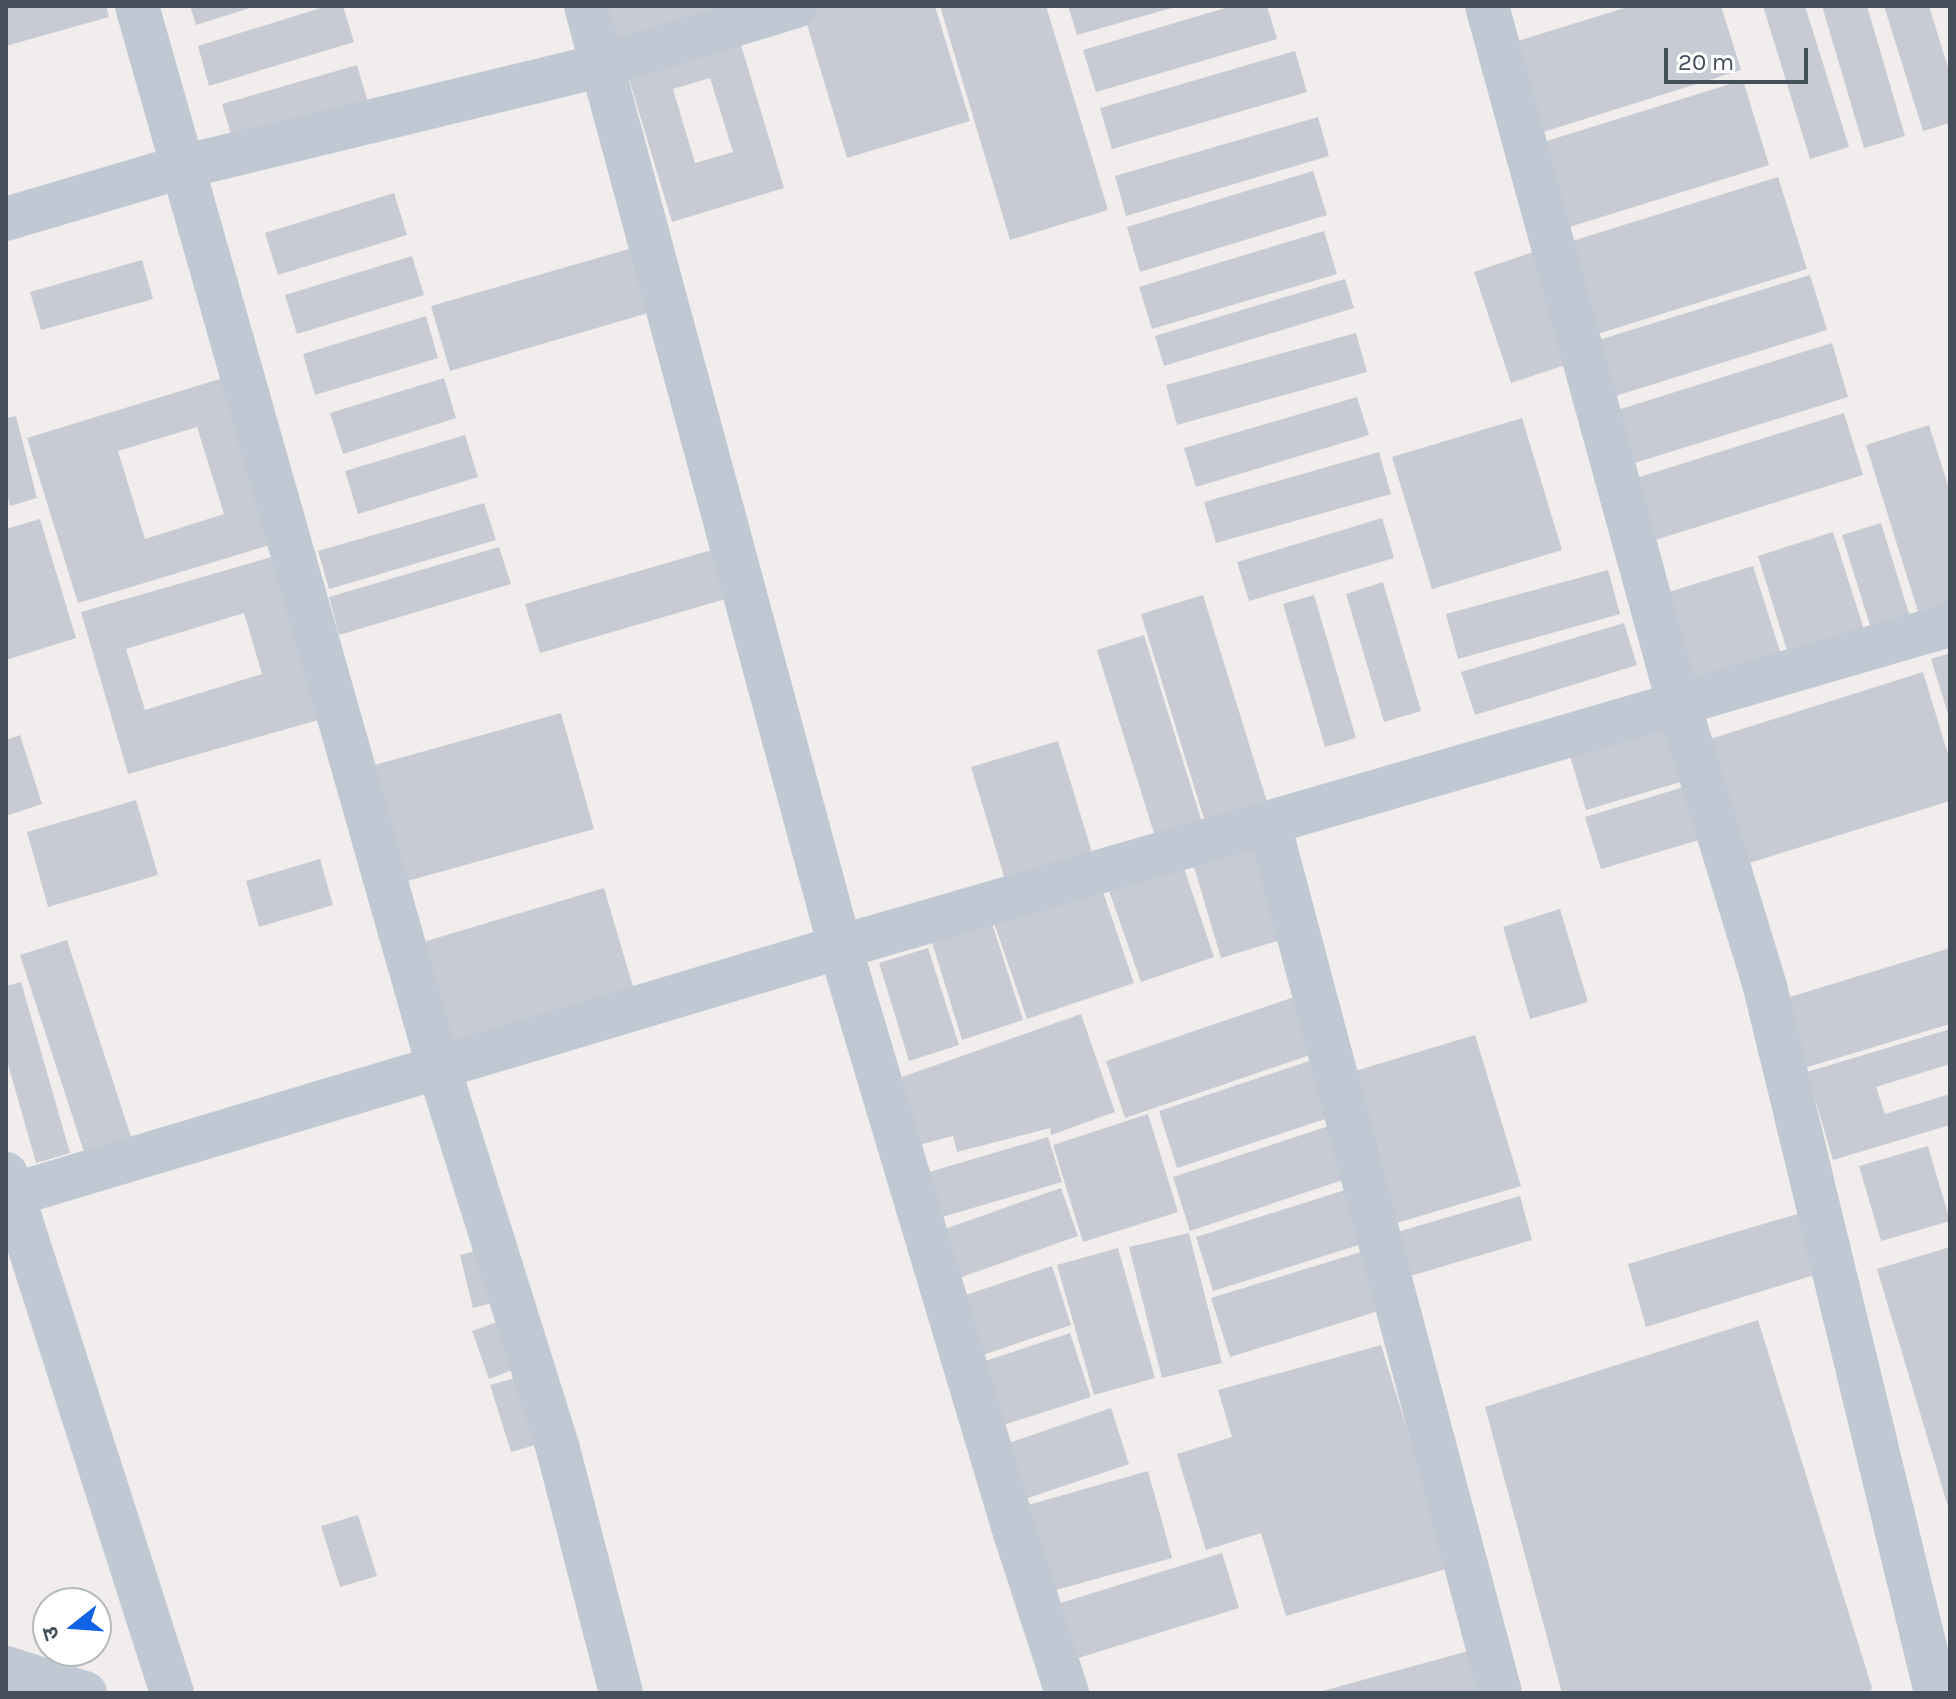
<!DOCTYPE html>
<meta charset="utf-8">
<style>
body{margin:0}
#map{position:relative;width:1956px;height:1699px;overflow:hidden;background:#f0edec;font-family:Karla,"Noto Sans Devanagari",sans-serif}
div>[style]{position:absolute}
.building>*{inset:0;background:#c8cbd3}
.minor>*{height:44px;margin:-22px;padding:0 22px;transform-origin:22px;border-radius:22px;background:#bfc8d3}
span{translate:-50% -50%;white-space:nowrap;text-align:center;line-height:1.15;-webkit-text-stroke:8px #fff;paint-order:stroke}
.frame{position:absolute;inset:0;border:8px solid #444f5b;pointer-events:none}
.north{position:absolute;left:32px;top:1587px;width:80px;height:80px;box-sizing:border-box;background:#fff;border:2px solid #b4b9bd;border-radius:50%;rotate:253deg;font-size:22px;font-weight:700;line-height:32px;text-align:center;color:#444f5b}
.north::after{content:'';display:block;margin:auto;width:28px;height:36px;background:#1262e5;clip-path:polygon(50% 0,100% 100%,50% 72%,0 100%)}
.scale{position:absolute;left:1664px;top:48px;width:144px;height:36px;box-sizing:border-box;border:4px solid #444f5b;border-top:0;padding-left:10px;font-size:24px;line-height:28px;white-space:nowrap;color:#444f5b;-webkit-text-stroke:6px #fff;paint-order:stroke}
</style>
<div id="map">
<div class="building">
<i style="clip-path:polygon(6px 6px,106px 6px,109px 17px,6px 46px)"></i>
<i style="clip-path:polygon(190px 6px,253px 6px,253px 7px,196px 25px)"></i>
<i style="clip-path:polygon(327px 6px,343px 6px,354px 42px,209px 86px,198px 46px)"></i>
<i style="clip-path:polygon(594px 6px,773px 6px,610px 56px)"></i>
<i style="clip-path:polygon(807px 6px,935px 6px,970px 121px,847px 158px,802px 8px)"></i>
<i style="clip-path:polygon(940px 6px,1046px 6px,1108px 210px,1010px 240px)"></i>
<i style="clip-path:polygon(1068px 6px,1174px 6px,1175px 7px,1077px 35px)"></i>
<i style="clip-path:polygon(1232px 6px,1267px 6px,1277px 39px,1096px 92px,1083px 50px)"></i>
<i style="clip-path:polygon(1631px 6px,1721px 6px,1741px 70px,1537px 134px,1508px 44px)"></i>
<i style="clip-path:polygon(1763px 6px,1805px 6px,1849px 147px,1810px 159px)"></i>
<i style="clip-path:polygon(1822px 6px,1867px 6px,1905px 136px,1864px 148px)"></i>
<i style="clip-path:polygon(1884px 6px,1929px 6px,1950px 74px,1950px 123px,1923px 131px)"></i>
<i style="clip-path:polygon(evenodd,738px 35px,784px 188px,672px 222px,626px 69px,738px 35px,710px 78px,733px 152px,695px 163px,673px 89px,710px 78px)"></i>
<i style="clip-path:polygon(1295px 51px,1307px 92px,1112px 149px,1100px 108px)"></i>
<i style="clip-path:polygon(357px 65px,369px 106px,234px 145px,222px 104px)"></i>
<i style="clip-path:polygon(1743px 80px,1769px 165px,1563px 229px,1537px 144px)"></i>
<i style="clip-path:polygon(1318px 117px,1329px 156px,1126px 216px,1115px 176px)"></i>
<i style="clip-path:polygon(1313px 171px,1327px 215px,1140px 272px,1127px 227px)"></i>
<i style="clip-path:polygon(1778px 177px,1807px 269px,1594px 335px,1566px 243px)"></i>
<i style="clip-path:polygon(394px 193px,407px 235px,278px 275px,265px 233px)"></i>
<i style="clip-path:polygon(1324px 231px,1337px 274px,1152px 329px,1139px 287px)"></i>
<i style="clip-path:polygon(629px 249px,648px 313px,450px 371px,431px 306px)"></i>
<i style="clip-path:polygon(1539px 250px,1577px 361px,1511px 383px,1474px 272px)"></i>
<i style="clip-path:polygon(412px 256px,424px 295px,297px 334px,285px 295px)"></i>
<i style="clip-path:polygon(142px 260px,153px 299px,41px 330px,30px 292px)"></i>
<i style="clip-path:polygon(1810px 275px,1827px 330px,1609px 398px,1592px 342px)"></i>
<i style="clip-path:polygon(1345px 279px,1354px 308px,1164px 366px,1155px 336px)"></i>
<i style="clip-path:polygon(426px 316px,438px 358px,315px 395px,303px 354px)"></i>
<i style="clip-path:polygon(1356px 333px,1367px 372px,1177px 425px,1166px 385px)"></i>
<i style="clip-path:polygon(1832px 343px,1848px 397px,1628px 465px,1611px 412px)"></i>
<i style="clip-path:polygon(evenodd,223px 378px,273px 544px,78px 603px,27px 438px,223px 378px,197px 427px,224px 514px,145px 539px,118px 451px,197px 427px)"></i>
<i style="clip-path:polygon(444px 378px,456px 418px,343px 454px,330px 413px)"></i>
<i style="clip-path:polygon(1357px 397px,1369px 435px,1196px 487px,1184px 448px)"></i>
<i style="clip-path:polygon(1844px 413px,1863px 475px,1649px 542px,1630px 480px)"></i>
<i style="clip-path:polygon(16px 416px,37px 498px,10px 506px,6px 492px,6px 418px)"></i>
<i style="clip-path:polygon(1522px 418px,1562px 550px,1432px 589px,1392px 457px)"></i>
<i style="clip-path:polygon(1929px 425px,1950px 492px,1950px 609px,1920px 618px,1866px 445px)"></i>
<i style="clip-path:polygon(465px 435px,478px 477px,358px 514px,345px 471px)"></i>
<i style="clip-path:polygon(1379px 452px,1391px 494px,1216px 543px,1204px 502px)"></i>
<i style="clip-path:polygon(484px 503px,496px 540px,329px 589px,318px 551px)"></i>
<i style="clip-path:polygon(1382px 518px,1394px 558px,1249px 601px,1237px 562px)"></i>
<i style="clip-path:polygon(40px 519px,76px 638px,6px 660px,6px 529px)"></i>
<i style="clip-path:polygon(1881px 523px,1911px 620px,1872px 632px,1842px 535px)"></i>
<i style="clip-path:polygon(1833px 532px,1866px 636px,1790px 660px,1758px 556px)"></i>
<i style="clip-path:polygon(499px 547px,511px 584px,339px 635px,329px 597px)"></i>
<i style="clip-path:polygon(722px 547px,736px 596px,540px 653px,525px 604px)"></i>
<i style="clip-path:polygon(evenodd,275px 556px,322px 719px,128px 774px,81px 612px,275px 556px,244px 613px,262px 674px,145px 710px,126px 649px,244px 613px)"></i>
<i style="clip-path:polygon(1753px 566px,1785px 667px,1693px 696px,1662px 594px)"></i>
<i style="clip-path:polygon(1608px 570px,1620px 614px,1458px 659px,1446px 614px)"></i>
<i style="clip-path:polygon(1383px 582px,1421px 711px,1384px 722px,1346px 594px)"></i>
<i style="clip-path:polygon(1203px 595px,1267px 802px,1205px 822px,1141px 614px)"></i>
<i style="clip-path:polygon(1314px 595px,1356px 738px,1325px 747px,1283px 604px)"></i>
<i style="clip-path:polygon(1624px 623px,1637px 665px,1475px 715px,1461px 672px)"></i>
<i style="clip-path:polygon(1144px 635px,1204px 829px,1157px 843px,1097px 650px)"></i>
<i style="clip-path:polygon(1950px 653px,1950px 716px,1949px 717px,1931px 659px)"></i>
<i style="clip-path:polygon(1923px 672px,1950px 761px,1950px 801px,1746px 864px,1707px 740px)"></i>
<i style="clip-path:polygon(561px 713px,594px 829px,404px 882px,371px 766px)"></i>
<i style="clip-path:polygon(1678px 723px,1694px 778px,1586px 810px,1570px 756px)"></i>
<i style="clip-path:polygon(20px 735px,42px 804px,6px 816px,6px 740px)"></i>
<i style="clip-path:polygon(1058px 741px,1094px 859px,1007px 886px,971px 767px)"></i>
<i style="clip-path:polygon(1700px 782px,1716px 835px,1601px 869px,1585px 817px)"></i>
<i style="clip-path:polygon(136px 800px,158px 875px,48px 907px,27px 832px)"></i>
<i style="clip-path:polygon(1269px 837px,1297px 935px,1221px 958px,1192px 860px)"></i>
<i style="clip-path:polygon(320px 859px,333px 905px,259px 927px,246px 881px)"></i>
<i style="clip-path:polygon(1182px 862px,1214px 957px,1141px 982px,1108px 888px)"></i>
<i style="clip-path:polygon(1101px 886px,1134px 983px,1027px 1019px,994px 923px)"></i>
<i style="clip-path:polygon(604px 888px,636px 997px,452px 1051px,420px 943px)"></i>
<i style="clip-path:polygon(1560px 909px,1588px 1002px,1530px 1019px,1503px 927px)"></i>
<i style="clip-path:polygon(991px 920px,1023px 1020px,962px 1040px,931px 939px)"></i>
<i style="clip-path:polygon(67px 940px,133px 1143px,86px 1158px,20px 955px)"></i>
<i style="clip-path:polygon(928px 948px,959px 1045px,909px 1061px,879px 963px)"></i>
<i style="clip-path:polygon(1950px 948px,1950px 1024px,1801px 1069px,1780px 1000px)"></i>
<i style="clip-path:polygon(21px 982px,70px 1153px,36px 1163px,6px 1057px,6px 986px)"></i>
<i style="clip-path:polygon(1300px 995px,1319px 1052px,1125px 1118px,1106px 1061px)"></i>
<i style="clip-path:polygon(1081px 1014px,1115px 1112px,1051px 1135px,1050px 1128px,957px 1152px,953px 1136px,919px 1145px,902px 1077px)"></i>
<i style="clip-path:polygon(1950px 1029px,1950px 1064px,1876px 1087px,1885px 1114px,1950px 1094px,1950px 1125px,1833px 1160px,1807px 1072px)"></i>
<i style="clip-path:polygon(1475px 1035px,1521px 1186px,1390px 1225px,1345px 1074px)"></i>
<i style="clip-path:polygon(1315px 1059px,1334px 1116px,1177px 1168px,1159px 1111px)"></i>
<i style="clip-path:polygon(1148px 1114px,1178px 1212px,1083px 1242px,1053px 1145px)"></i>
<i style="clip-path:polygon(1329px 1126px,1346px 1179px,1190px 1231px,1173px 1177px)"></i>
<i style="clip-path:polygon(1048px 1137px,1062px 1182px,932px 1220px,919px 1175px)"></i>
<i style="clip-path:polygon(1928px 1146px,1950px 1221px,1881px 1241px,1859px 1166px)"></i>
<i style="clip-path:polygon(1061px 1188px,1078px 1236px,956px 1279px,939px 1231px)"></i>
<i style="clip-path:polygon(1345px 1190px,1362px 1244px,1213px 1291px,1196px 1237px)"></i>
<i style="clip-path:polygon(1520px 1196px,1532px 1240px,1407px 1277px,1394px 1233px)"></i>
<i style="clip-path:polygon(1804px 1212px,1824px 1272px,1646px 1327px,1628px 1264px)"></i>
<i style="clip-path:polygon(1189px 1233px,1222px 1363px,1162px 1378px,1129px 1247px)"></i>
<i style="clip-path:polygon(1950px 1247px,1950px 1509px,1949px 1510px,1877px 1269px)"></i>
<i style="clip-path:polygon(1118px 1248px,1155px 1378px,1094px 1395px,1057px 1265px)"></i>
<i style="clip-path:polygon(483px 1249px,496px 1302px,473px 1308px,460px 1255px)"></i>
<i style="clip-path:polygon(1364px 1251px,1382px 1310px,1230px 1357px,1211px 1298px)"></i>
<i style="clip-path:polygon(1052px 1266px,1071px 1325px,983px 1355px,963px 1296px)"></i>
<i style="clip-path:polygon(502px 1320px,520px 1367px,489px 1379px,472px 1331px)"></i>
<i style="clip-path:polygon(1758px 1320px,1872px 1688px,1870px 1693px,1562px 1693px,1485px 1407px)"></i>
<i style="clip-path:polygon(1070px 1333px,1091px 1397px,994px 1428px,973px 1365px)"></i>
<i style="clip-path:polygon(1381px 1345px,1450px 1568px,1286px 1616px,1261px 1533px,1206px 1550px,1177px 1454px,1232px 1437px,1218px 1390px)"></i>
<i style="clip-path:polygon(523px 1376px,542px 1443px,511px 1452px,490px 1385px)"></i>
<i style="clip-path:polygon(1111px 1408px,1129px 1464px,1019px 1501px,1000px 1446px)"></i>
<i style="clip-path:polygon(1148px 1471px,1172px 1558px,1052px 1591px,1028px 1505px)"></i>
<i style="clip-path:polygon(358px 1515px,377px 1576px,340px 1587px,321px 1526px)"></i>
<i style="clip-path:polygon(1222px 1553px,1239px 1608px,1072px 1660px,1054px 1605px)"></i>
<i style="clip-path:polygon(1472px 1650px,1484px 1693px,1319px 1693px,1319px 1692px)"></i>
</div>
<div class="minor">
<i style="left:137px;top:6px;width:1105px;rotate:74.14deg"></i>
<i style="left:439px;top:1069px;width:398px;rotate:72.6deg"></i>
<i style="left:558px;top:1449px;width:252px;rotate:75.5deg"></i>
<i style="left:586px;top:6px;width:975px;rotate:74.89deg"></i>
<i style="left:840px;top:947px;width:612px;rotate:73.37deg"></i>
<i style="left:1015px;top:1533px;width:168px;rotate:72deg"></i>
<i style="left:1487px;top:6px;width:725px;rotate:74.64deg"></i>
<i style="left:1679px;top:705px;width:295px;rotate:73deg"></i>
<i style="left:1765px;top:987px;width:726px;rotate:76.38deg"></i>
<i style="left:6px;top:219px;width:184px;rotate:-16.5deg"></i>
<i style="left:182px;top:167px;width:433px;rotate:-13.6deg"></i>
<i style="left:603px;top:65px;width:202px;rotate:-17deg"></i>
<i style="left:1269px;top:824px;width:899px;rotate:75.11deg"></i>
<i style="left:6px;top:1174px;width:545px;rotate:72.26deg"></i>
<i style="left:12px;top:1195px;width:864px;rotate:-16.67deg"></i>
<i style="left:840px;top:947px;width:1156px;rotate:-16.18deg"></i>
<i style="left:6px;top:1668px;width:83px;rotate:17.6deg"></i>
</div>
<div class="frame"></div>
<div class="north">उ</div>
<div class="scale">20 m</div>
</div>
